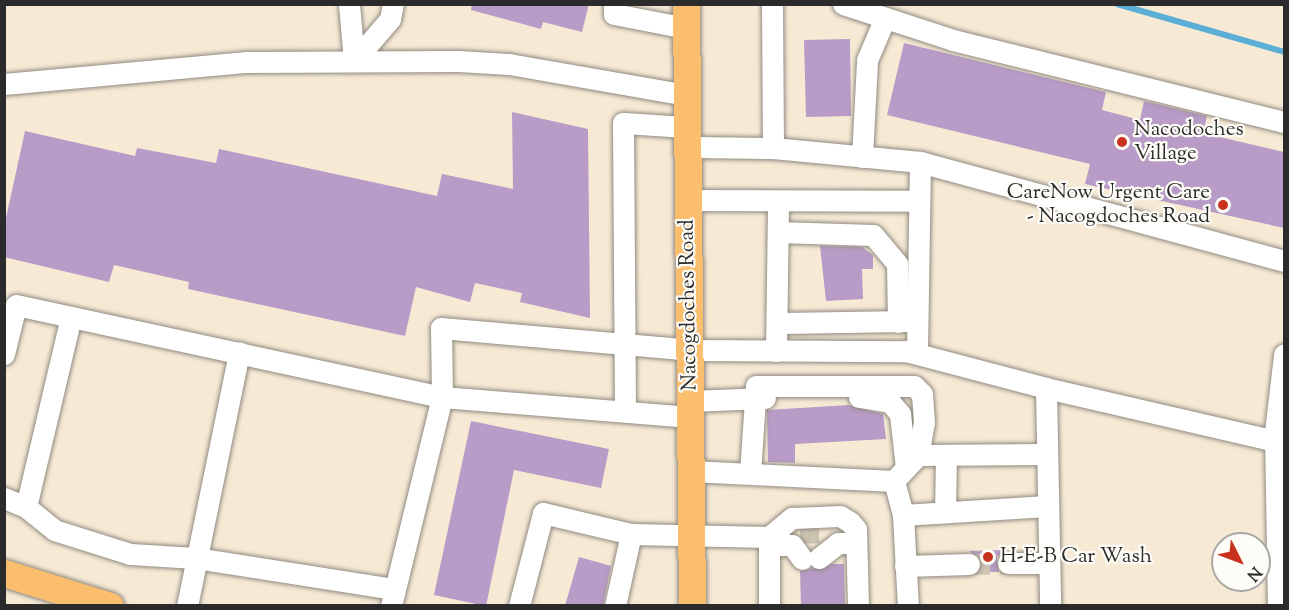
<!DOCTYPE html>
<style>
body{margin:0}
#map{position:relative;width:1289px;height:610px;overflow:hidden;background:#f6ead5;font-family:"Sorts Mill Goudy",serif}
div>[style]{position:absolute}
.stream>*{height:6px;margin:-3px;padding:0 3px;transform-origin:3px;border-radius:3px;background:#5bafd7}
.building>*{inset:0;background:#b89bc6}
.minor-tunnel>*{height:21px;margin-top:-10.5px;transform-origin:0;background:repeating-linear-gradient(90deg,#cdc4b3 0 21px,transparent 0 31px)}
.roads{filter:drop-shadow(0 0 2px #908a80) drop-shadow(0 0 2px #908a80)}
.minor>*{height:21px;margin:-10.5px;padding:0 10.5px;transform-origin:10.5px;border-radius:10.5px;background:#fff}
.major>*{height:27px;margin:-13.5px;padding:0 13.5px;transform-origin:13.5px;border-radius:13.5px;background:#fabe6e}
.dots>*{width:16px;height:16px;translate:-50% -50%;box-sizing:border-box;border:3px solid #fdfcf7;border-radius:50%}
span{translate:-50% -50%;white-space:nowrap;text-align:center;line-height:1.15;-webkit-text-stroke:4.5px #fdfcf7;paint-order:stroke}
.poi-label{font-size:21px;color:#2b2b2b}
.left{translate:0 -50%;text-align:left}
.right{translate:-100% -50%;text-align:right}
.street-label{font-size:21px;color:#2b2b2b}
.frame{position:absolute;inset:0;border:6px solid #2b2b2b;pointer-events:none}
.north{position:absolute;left:1211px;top:532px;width:60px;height:60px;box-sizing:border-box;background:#fdfcf7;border:2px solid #a9a8a5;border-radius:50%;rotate:132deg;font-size:16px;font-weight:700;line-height:24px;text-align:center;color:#2b2b2b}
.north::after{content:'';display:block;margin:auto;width:21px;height:27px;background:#c8321e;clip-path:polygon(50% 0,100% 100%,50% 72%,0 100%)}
</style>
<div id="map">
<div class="stream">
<i style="left:1117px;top:4px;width:174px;rotate:16deg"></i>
</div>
<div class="building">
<i style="clip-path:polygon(472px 4px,589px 4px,582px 32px,543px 22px,541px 29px,471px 10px)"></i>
<i style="clip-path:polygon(850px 39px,851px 116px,806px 117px,804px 40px)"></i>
<i style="clip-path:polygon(904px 43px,1106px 92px,1102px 110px,1140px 120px,1144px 101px,1207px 116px,1203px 133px,1284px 152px,1284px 228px,1085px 184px,1090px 164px,887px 115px)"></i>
<i style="clip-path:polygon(512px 112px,588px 129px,590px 318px,520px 302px,522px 293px,475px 283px,470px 302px,416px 287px,405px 336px,188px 289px,189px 282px,114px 265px,109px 282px,4px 257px,4px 227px,25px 131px,135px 156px,137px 148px,216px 163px,219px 149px,437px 196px,442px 174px,513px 189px)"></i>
<i style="clip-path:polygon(820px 246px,862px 247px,873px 255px,873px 269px,862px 269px,863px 299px,826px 301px)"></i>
<i style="clip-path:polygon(849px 405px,883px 414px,886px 439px,795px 444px,795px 463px,768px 462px,767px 410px)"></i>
<i style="clip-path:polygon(471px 421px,609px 449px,601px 488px,514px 470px,486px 606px,434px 595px)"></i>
<i style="clip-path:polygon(1007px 550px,997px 557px,999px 572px,978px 572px,980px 558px,969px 551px)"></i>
<i style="clip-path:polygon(579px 557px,611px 566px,603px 606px,565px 606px)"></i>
<i style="clip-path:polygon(832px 564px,844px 564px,845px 606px,801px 606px,800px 571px)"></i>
</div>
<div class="minor-tunnel">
<i style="left:800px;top:533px;width:19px;rotate:-3deg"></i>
<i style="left:969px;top:564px;width:39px;rotate:-1deg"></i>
</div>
<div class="roads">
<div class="minor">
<i style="left:349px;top:4px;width:57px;rotate:85deg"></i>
<i style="left:614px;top:4px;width:10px;rotate:90deg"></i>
<i style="left:614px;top:14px;width:73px;rotate:11deg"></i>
<i style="left:843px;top:4px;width:116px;rotate:18.1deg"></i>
<i style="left:953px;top:40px;width:341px;rotate:13.9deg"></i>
<i style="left:354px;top:61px;width:55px;rotate:-49.4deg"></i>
<i style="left:390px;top:19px;width:15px;rotate:-79deg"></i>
<i style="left:4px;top:84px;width:244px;rotate:-5.2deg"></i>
<i style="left:247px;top:62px;width:211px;rotate:-0.3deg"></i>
<i style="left:458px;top:61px;width:51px;rotate:3.4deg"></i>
<i style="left:509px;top:64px;width:181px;rotate:9.9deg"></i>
<i style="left:688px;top:147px;width:85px;rotate:0.7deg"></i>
<i style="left:773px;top:148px;width:144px;rotate:-90.4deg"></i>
<i style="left:773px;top:148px;width:148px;rotate:5.4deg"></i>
<i style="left:862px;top:157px;width:97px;rotate:-87deg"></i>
<i style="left:867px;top:60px;width:46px;rotate:-66.8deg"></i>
<i style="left:688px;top:200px;width:230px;rotate:0.2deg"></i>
<i style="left:778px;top:232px;width:95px;rotate:1.8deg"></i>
<i style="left:873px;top:235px;width:38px;rotate:50deg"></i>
<i style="left:897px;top:264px;width:58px;rotate:89deg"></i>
<i style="left:777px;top:323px;width:134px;rotate:-0.9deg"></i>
<i style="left:776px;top:351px;width:150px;rotate:-89.2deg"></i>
<i style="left:917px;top:352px;width:190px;rotate:-89.1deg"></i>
<i style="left:920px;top:162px;width:377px;rotate:15.2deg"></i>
<i style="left:4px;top:354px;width:50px;rotate:-76.2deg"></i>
<i style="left:16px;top:305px;width:436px;rotate:12.2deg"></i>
<i style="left:442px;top:397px;width:249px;rotate:4.6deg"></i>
<i style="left:1046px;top:388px;width:244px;rotate:13deg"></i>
<i style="left:859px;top:397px;width:31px;rotate:9deg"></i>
<i style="left:890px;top:402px;width:16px;rotate:50deg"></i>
<i style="left:900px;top:414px;width:54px;rotate:83.7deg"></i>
<i style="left:690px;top:401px;width:75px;rotate:-2.3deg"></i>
<i style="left:625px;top:411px;width:288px;rotate:-90.4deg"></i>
<i style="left:623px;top:123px;width:64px;rotate:3.6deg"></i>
<i style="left:918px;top:455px;width:129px;rotate:-0.4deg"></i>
<i style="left:691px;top:471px;width:203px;rotate:2.8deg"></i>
<i style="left:750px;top:473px;width:87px;rotate:-86.1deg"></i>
<i style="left:756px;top:386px;width:158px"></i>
<i style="left:914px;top:386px;width:11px;rotate:45deg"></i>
<i style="left:922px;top:394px;width:28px;rotate:86deg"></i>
<i style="left:924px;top:422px;width:34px;rotate:100deg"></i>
<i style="left:918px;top:455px;width:35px;rotate:133deg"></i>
<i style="left:894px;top:481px;width:35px;rotate:75deg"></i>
<i style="left:903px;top:515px;width:91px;rotate:86.9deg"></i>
<i style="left:4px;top:498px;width:24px;rotate:22deg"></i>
<i style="left:26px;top:507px;width:36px;rotate:39deg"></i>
<i style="left:54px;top:530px;width:80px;rotate:17.5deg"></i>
<i style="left:130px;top:554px;width:66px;rotate:3.5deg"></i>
<i style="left:196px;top:558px;width:200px;rotate:8.9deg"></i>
<i style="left:26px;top:507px;width:195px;rotate:-76.7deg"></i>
<i style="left:945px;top:512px;width:57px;rotate:-89deg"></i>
<i style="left:903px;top:515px;width:144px;rotate:-3.6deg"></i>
<i style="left:769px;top:537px;width:30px;rotate:-40deg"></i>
<i style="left:792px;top:518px;width:48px;rotate:-2.4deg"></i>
<i style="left:840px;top:516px;width:12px;rotate:31deg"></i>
<i style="left:850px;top:522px;width:9px;rotate:49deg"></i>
<i style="left:856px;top:529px;width:77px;rotate:88.5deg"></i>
<i style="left:769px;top:545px;width:23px"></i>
<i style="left:792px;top:545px;width:17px;rotate:54deg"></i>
<i style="left:819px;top:558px;width:24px;rotate:-38deg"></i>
<i style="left:838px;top:543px;width:18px"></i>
<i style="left:1008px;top:563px;width:41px"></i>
<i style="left:905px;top:566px;width:64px;rotate:-1.8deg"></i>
<i style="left:187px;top:606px;width:259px;rotate:-78.4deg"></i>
<i style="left:391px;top:606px;width:215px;rotate:-76.3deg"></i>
<i style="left:442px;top:397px;width:69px;rotate:-90.8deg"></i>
<i style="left:441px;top:328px;width:250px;rotate:5deg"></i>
<i style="left:690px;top:350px;width:216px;rotate:0.3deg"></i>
<i style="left:906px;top:351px;width:145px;rotate:14.8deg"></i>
<i style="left:1046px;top:388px;width:218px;rotate:88.9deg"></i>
<i style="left:519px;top:606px;width:96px;rotate:-75.5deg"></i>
<i style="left:543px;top:513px;width:90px;rotate:13.4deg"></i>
<i style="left:631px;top:534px;width:138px;rotate:1.2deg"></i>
<i style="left:769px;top:537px;width:69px;rotate:90deg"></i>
<i style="left:615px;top:606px;width:74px;rotate:-77.5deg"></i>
<i style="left:1278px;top:606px;width:174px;rotate:-91deg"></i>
<i style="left:1275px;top:432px;width:78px;rotate:-83.3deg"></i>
</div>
<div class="major">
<i style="left:686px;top:4px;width:602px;rotate:89.43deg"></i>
<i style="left:4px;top:573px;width:111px;rotate:17.3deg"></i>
</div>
</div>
<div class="dots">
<i style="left:1122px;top:142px;background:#c8321e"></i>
<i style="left:1223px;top:205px;background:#c8321e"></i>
<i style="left:988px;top:557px;background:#c8321e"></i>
</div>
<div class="poi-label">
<span class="left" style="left:1134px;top:142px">Nacodoches<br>Village</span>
<span class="right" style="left:1210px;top:205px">CareNow Urgent Care<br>- Nacogdoches Road</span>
<span class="left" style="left:1000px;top:557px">H-E-B Car Wash</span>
</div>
<div class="street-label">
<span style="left:689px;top:305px;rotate:-91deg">Nacogdoches Road</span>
</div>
<div class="frame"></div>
<div class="north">N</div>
</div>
